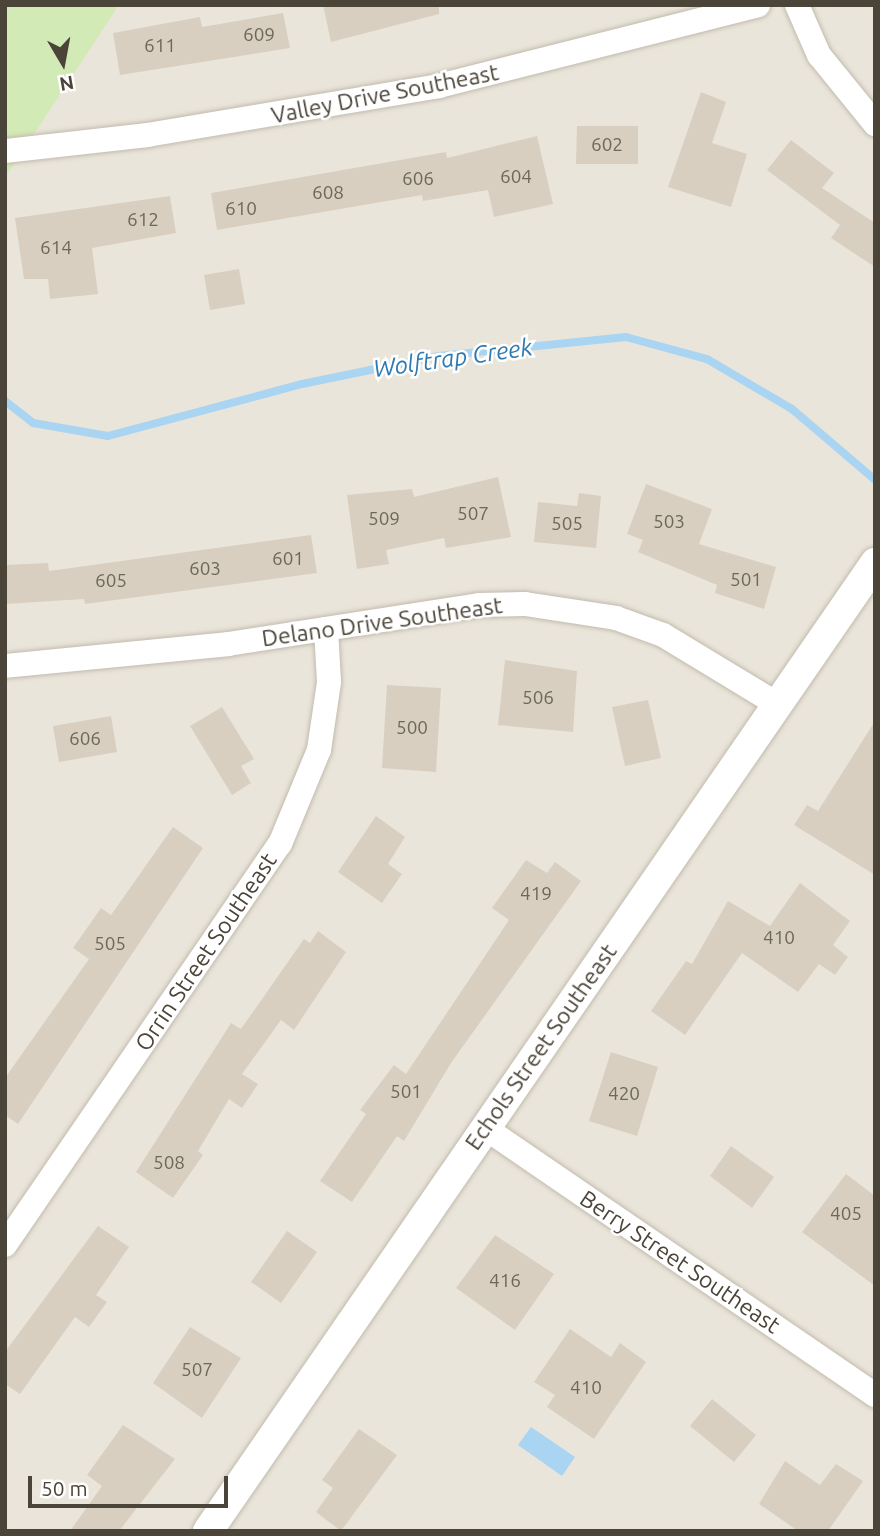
<!DOCTYPE html>
<style>
body{margin:0}
#map{position:relative;width:880px;height:1536px;overflow:hidden;background:#f6f3ec;font-family:Ubuntu,sans-serif}
div>[style]{position:absolute}
.residential>*{inset:0;background:#eae5da}
.green>*{inset:0;background:#d2eab5}
.water>*{inset:0;background:#a9d4f2}
.stream>*{height:8px;margin:-4px;padding:0 4px;transform-origin:4px;border-radius:4px;background:#a9d4f2}
.building>*{inset:0;background:#d8cfc1}
.roads{filter:drop-shadow(0 0 2px #c2bbae) drop-shadow(0 0 2px #c2bbae)}
.minor>*{height:24px;margin:-12px;padding:0 12px;transform-origin:12px;border-radius:12px;background:#fff}
.tertiary>*{height:30px;margin:-15px;padding:0 15px;transform-origin:15px;border-radius:15px;background:#fff}
span{translate:-50% -50%;white-space:nowrap;text-align:center;line-height:1.15;-webkit-text-stroke:5px #fff;paint-order:stroke}
.number-label{font-size:19px;color:#6e675b}
.number-label span{-webkit-text-stroke-width:0}
.street-label{font-size:23px;color:#4b4439}
.water-label{font-size:24px;color:#2e7ab2;font-style:italic}
.frame{position:absolute;inset:0;border:7px solid #4b4439;pointer-events:none}
.north{position:absolute;left:28px;top:28px;width:70px;height:70px;-webkit-text-stroke:5px #fff;paint-order:stroke;rotate:170deg;font-size:19px;font-weight:700;line-height:28px;text-align:center;color:#4b4439}
.north::after{content:'';display:block;margin:auto;width:24px;height:32px;background:#4b4439;clip-path:polygon(50% 0,100% 100%,50% 72%,0 100%)}
.scale{position:absolute;left:28px;top:1476px;width:200px;height:32px;box-sizing:border-box;border:4px solid #4b4439;border-top:0;padding-left:9px;font-size:21px;line-height:24px;white-space:nowrap;color:#4b4439;-webkit-text-stroke:5px #fff;paint-order:stroke}
</style>
<div id="map">
<div class="residential">
<i style="clip-path:polygon(119px 5px,875px 5px,875px 1531px,5px 1531px,5px 173px)"></i>
</div>
<div class="green">
<i style="clip-path:polygon(5px 5px,119px 5px,5px 178px)"></i>
</div>
<div class="water">
<i style="clip-path:polygon(531px 1427px,575px 1457px,562px 1476px,518px 1445px)"></i>
</div>
<div class="stream">
<i style="left:5px;top:401px;width:36px;rotate:38deg"></i>
<i style="left:33px;top:423px;width:76px;rotate:9.8deg"></i>
<i style="left:108px;top:436px;width:201px;rotate:-15deg"></i>
<i style="left:302px;top:384px;width:140px;rotate:-11.6deg"></i>
<i style="left:439px;top:356px;width:188px;rotate:-5.8deg"></i>
<i style="left:626px;top:337px;width:84px;rotate:15.2deg"></i>
<i style="left:707px;top:359px;width:99px;rotate:30.5deg"></i>
<i style="left:792px;top:409px;width:109px;rotate:40.5deg"></i>
</div>
<div class="building">
<i style="clip-path:polygon(323px 5px,439px 5px,439px 14px,331px 42px)"></i>
<i style="clip-path:polygon(283px 13px,290px 48px,120px 75px,113px 33px,200px 17px,202px 27px)"></i>
<i style="clip-path:polygon(701px 92px,726px 102px,712px 143px,747px 154px,731px 207px,668px 187px)"></i>
<i style="clip-path:polygon(577px 126px,638px 126px,638px 164px,576px 164px)"></i>
<i style="clip-path:polygon(537px 136px,553px 204px,494px 217px,488px 190px,423px 201px,422px 195px,217px 230px,211px 193px,446px 152px,447px 158px)"></i>
<i style="clip-path:polygon(791px 140px,834px 173px,822px 188px,875px 223px,875px 267px,831px 238px,840px 225px,767px 170px)"></i>
<i style="clip-path:polygon(170px 196px,176px 233px,92px 248px,98px 294px,50px 299px,48px 279px,24px 279px,15px 218px)"></i>
<i style="clip-path:polygon(239px 269px,245px 304px,210px 310px,204px 275px)"></i>
<i style="clip-path:polygon(498px 477px,511px 537px,446px 548px,444px 538px,386px 550px,389px 564px,357px 569px,347px 495px,412px 489px,414px 497px)"></i>
<i style="clip-path:polygon(646px 484px,712px 509px,699px 544px,776px 567px,764px 609px,715px 593px,717px 585px,638px 552px,643px 540px,627px 534px)"></i>
<i style="clip-path:polygon(579px 493px,601px 496px,596px 548px,534px 542px,538px 502px,577px 506px)"></i>
<i style="clip-path:polygon(311px 535px,317px 573px,85px 604px,84px 599px,5px 604px,5px 565px,48px 563px,49px 571px)"></i>
<i style="clip-path:polygon(505px 660px,577px 671px,573px 732px,498px 725px)"></i>
<i style="clip-path:polygon(387px 685px,441px 688px,436px 772px,382px 768px)"></i>
<i style="clip-path:polygon(648px 700px,661px 758px,625px 766px,612px 707px)"></i>
<i style="clip-path:polygon(222px 707px,254px 759px,241px 766px,251px 783px,232px 795px,190px 726px)"></i>
<i style="clip-path:polygon(111px 716px,117px 752px,59px 762px,53px 726px)"></i>
<i style="clip-path:polygon(875px 721px,875px 875px,794px 825px,807px 805px,818px 811px)"></i>
<i style="clip-path:polygon(376px 816px,405px 837px,388px 864px,402px 874px,382px 903px,338px 872px)"></i>
<i style="clip-path:polygon(173px 827px,203px 848px,18px 1124px,5px 1115px,5px 1078px,89px 959px,73px 948px,101px 908px,111px 915px)"></i>
<i style="clip-path:polygon(526px 860px,547px 873px,555px 862px,581px 881px,451px 1063px,404px 1141px,397px 1136px,352px 1202px,320px 1181px,366px 1114px,360px 1110px,394px 1065px,406px 1074px,509px 920px,492px 908px)"></i>
<i style="clip-path:polygon(800px 883px,850px 921px,833px 945px,848px 957px,835px 975px,819px 964px,798px 992px,742px 953px,685px 1035px,651px 1011px,686px 961px,692px 964px,728px 901px,770px 926px)"></i>
<i style="clip-path:polygon(318px 931px,346px 952px,294px 1030px,281px 1020px,242px 1074px,258px 1084px,242px 1108px,229px 1099px,198px 1151px,203px 1155px,173px 1198px,136px 1172px,231px 1023px,241px 1029px,304px 939px,310px 943px)"></i>
<i style="clip-path:polygon(611px 1052px,658px 1067px,637px 1136px,589px 1121px)"></i>
<i style="clip-path:polygon(731px 1146px,774px 1177px,752px 1208px,710px 1176px)"></i>
<i style="clip-path:polygon(846px 1174px,875px 1196px,875px 1286px,802px 1232px)"></i>
<i style="clip-path:polygon(98px 1226px,129px 1247px,96px 1295px,107px 1302px,89px 1327px,75px 1317px,20px 1394px,5px 1384px,5px 1352px)"></i>
<i style="clip-path:polygon(287px 1231px,317px 1252px,281px 1303px,251px 1282px)"></i>
<i style="clip-path:polygon(495px 1235px,554px 1274px,515px 1330px,456px 1288px)"></i>
<i style="clip-path:polygon(190px 1327px,241px 1358px,202px 1418px,153px 1383px)"></i>
<i style="clip-path:polygon(570px 1329px,611px 1357px,620px 1343px,646px 1362px,594px 1439px,547px 1407px,555px 1395px,534px 1382px)"></i>
<i style="clip-path:polygon(712px 1399px,756px 1435px,734px 1462px,690px 1426px)"></i>
<i style="clip-path:polygon(123px 1425px,175px 1459px,119px 1531px,70px 1531px,102px 1486px,87px 1475px)"></i>
<i style="clip-path:polygon(359px 1429px,397px 1455px,341px 1531px,316px 1512px,333px 1488px,322px 1480px)"></i>
<i style="clip-path:polygon(785px 1461px,820px 1485px,836px 1464px,863px 1481px,828px 1531px,798px 1531px,759px 1504px)"></i>
</div>
<div class="roads">
<div class="minor">
<i style="left:797px;top:5px;width:55px;rotate:66.3deg"></i>
<i style="left:819px;top:55px;width:89px;rotate:50.9deg"></i>
<i style="left:5px;top:151px;width:143px;rotate:-6.4deg"></i>
<i style="left:147px;top:135px;width:296px;rotate:-9.5deg"></i>
<i style="left:439px;top:86px;width:329px;rotate:-14.2deg"></i>
<i style="left:5px;top:666px;width:224px;rotate:-5.6deg"></i>
<i style="left:228px;top:644px;width:254px;rotate:-8.8deg"></i>
<i style="left:479px;top:605px;width:46px;rotate:-1.2deg"></i>
<i style="left:525px;top:604px;width:92px;rotate:8.7deg"></i>
<i style="left:616px;top:618px;width:50px;rotate:19.9deg"></i>
<i style="left:663px;top:635px;width:133px;rotate:31.2deg"></i>
<i style="left:485px;top:1128px;width:473px;rotate:34.4deg"></i>
<i style="left:5px;top:1245px;width:486px;rotate:-55.6deg"></i>
<i style="left:280px;top:844px;width:102px;rotate:-67.5deg"></i>
<i style="left:319px;top:750px;width:69px;rotate:-81.6deg"></i>
<i style="left:329px;top:682px;width:53px;rotate:-93.2deg"></i>
</div>
<div class="tertiary">
<i style="left:208px;top:1531px;width:1176px;rotate:-55.43deg"></i>
</div>
</div>
<div class="number-label">
<span style="left:259px;top:35px">609</span>
<span style="left:160px;top:46px">611</span>
<span style="left:607px;top:145px">602</span>
<span style="left:516px;top:177px">604</span>
<span style="left:418px;top:179px">606</span>
<span style="left:328px;top:193px">608</span>
<span style="left:241px;top:209px">610</span>
<span style="left:143px;top:220px">612</span>
<span style="left:56px;top:248px">614</span>
<span style="left:473px;top:514px">507</span>
<span style="left:384px;top:519px">509</span>
<span style="left:669px;top:522px">503</span>
<span style="left:567px;top:524px">505</span>
<span style="left:288px;top:559px">601</span>
<span style="left:205px;top:569px">603</span>
<span style="left:746px;top:580px">501</span>
<span style="left:111px;top:581px">605</span>
<span style="left:538px;top:698px">506</span>
<span style="left:412px;top:728px">500</span>
<span style="left:85px;top:739px">606</span>
<span style="left:536px;top:894px">419</span>
<span style="left:779px;top:938px">410</span>
<span style="left:110px;top:944px">505</span>
<span style="left:406px;top:1092px">501</span>
<span style="left:624px;top:1094px">420</span>
<span style="left:169px;top:1163px">508</span>
<span style="left:846px;top:1214px">405</span>
<span style="left:505px;top:1281px">416</span>
<span style="left:197px;top:1370px">507</span>
<span style="left:586px;top:1388px">410</span>
</div>
<div class="street-label">
<span style="left:385px;top:94px;rotate:-11deg">Valley Drive Southeast</span>
<span style="left:382px;top:622px;rotate:-8deg">Delano Drive Southeast</span>
<span style="left:206px;top:952px;rotate:-56deg">Orrin Street Southeast</span>
<span style="left:541px;top:1047px;rotate:-55deg">Echols Street Southeast</span>
<span style="left:680px;top:1262px;rotate:34deg">Berry Street Southeast</span>
</div>
<div class="water-label">
<span style="left:453px;top:358px;rotate:-8deg">Wolftrap Creek</span>
</div>
<div class="frame"></div>
<div class="north">N</div>
<div class="scale">50 m</div>
</div>
